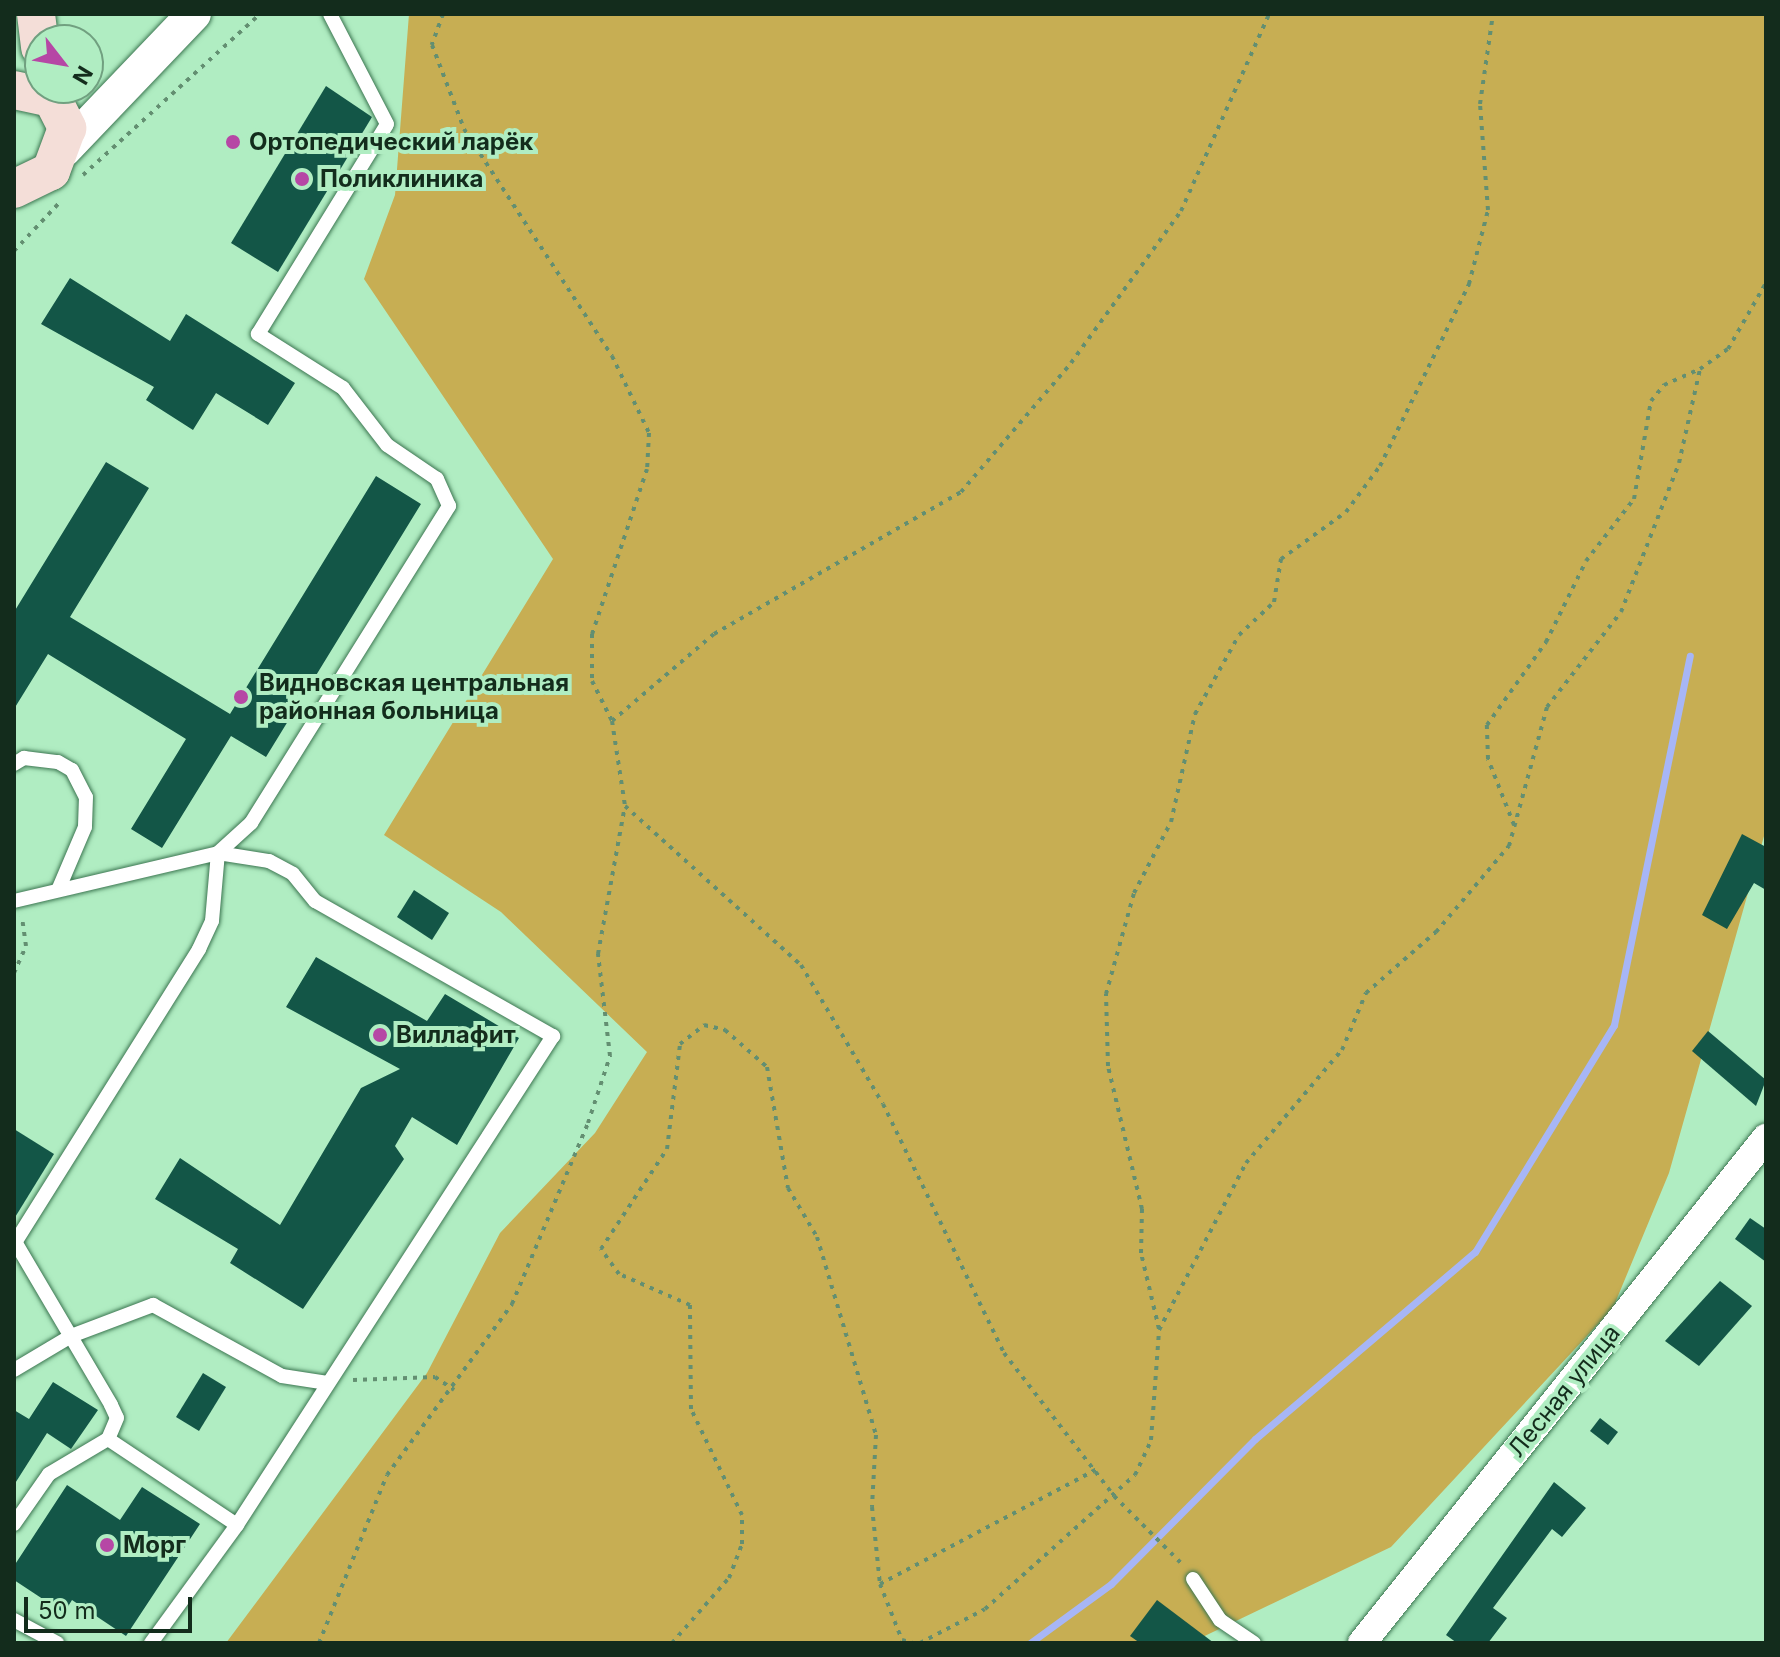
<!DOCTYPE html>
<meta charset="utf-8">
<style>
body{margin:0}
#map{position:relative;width:1780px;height:1657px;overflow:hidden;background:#b0edc2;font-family:Inter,sans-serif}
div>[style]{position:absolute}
.green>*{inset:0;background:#c7ae53}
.stream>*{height:7px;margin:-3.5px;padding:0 3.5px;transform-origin:3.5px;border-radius:3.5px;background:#a7b6f6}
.building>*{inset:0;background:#135647}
.path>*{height:4px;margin-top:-2px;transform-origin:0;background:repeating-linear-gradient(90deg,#638f71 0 4px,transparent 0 10px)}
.roads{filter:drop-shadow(0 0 2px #3c7651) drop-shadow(0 0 2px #3c7651)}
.service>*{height:14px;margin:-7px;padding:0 7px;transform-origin:7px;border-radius:7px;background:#fff}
.minor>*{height:28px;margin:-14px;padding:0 14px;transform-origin:14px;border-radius:14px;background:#fff}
.tertiary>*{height:34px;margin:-17px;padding:0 17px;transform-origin:17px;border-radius:17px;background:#fff}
.secondary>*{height:38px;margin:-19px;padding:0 19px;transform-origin:19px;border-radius:19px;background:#f4ded8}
.dots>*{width:22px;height:22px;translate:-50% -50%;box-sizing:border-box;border:4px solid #b0edc2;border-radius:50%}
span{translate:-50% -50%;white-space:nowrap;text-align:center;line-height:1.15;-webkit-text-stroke:8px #b0edc2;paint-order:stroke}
.poi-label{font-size:24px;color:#132c1c;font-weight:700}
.left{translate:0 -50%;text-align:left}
.street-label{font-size:24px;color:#132c1c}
.frame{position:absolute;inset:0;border:16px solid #132c1c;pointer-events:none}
.north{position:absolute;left:24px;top:24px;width:80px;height:80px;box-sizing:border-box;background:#b0edc2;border:2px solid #71a080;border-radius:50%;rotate:121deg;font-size:22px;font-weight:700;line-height:32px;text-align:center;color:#132c1c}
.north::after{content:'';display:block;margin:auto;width:28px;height:36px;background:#b647a5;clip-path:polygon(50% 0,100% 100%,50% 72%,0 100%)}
.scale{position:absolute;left:24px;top:1597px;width:168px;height:36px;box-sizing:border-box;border:4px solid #132c1c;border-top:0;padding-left:10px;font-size:24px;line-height:28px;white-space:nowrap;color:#132c1c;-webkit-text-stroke:6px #b0edc2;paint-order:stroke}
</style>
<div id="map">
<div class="green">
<i style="clip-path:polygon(409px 14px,1766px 14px,1766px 829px,1669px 1173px,1613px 1308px,1391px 1547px,1190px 1643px,226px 1643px,427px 1373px,500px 1233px,595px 1133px,647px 1052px,501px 912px,384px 835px,553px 559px,364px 279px,395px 195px)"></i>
</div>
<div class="stream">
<i style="left:1030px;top:1643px;width:100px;rotate:-36.1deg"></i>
<i style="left:1111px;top:1584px;width:204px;rotate:-45.2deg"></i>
<i style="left:1255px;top:1439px;width:289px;rotate:-40.4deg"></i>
<i style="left:1475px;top:1252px;width:266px;rotate:-58.5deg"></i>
<i style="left:1614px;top:1025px;width:377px;rotate:-78.4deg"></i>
</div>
<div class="building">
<i style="clip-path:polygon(326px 86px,372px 117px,278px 272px,231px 243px)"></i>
<i style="clip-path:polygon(70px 278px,170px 341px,186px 314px,295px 383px,268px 425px,216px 393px,193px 430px,146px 400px,154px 387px,41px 324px)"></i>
<i style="clip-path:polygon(106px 462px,149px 488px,70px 617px,230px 714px,376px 476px,421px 504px,266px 757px,231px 736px,162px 848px,131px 829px,186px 739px,48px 654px,14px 709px,14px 612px)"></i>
<i style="clip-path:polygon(1742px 834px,1766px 847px,1766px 890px,1754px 883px,1727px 929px,1702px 915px)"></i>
<i style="clip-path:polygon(414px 890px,449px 913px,432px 940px,397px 917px)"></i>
<i style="clip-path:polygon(316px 957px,427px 1021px,445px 994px,519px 1038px,457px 1145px,412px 1117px,395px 1146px,404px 1159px,303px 1309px,230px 1263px,238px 1249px,155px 1199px,180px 1158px,280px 1225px,361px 1088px,400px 1069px,286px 1007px)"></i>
<i style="clip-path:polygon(1708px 1031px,1766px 1080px,1756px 1106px,1692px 1051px)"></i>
<i style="clip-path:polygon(14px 1129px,54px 1154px,14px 1219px)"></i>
<i style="clip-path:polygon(1750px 1218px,1766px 1229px,1766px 1262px,1735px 1239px)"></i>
<i style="clip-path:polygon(1720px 1281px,1752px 1306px,1699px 1366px,1665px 1341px)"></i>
<i style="clip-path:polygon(203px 1373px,226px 1387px,199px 1431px,176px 1417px)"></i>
<i style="clip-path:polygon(53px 1382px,98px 1410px,71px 1449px,47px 1433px,14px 1485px,14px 1410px,29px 1419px)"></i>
<i style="clip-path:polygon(1600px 1418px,1618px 1432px,1608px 1445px,1590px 1431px)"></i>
<i style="clip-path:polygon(1554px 1482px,1586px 1508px,1562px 1537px,1552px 1529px,1493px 1608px,1507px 1618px,1488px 1643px,1457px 1643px,1446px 1635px)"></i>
<i style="clip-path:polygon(67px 1485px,120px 1520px,142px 1487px,200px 1524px,126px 1636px,72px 1600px,64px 1613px,14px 1580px,14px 1566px)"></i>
<i style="clip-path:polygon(1157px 1600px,1214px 1643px,1140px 1643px,1130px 1636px)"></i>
</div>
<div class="path">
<i style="left:443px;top:14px;width:33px;rotate:110deg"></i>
<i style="left:432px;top:45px;width:90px;rotate:69.1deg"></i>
<i style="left:464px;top:129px;width:271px;rotate:56.9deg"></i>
<i style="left:612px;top:356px;width:85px;rotate:64.3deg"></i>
<i style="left:649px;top:433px;width:36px;rotate:93deg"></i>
<i style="left:647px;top:469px;width:174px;rotate:108.4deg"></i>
<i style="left:592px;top:634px;width:47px;rotate:90deg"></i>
<i style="left:592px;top:681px;width:45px;rotate:63.4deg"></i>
<i style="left:612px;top:721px;width:86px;rotate:81.3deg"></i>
<i style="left:625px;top:806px;width:237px;rotate:42.1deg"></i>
<i style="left:801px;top:965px;width:161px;rotate:59.5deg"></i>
<i style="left:883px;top:1104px;width:277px;rotate:64.1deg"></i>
<i style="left:1004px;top:1353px;width:180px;rotate:52.4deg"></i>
<i style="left:1114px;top:1496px;width:99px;rotate:45deg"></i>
<i style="left:83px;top:175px;width:239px;rotate:-42.3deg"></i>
<i style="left:14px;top:251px;width:66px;rotate:-46.8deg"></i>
<i style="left:612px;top:721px;width:134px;rotate:-40.5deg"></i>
<i style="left:714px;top:634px;width:285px;rotate:-29.9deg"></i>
<i style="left:961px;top:492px;width:170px;rotate:-49.5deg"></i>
<i style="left:1071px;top:363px;width:188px;rotate:-54.1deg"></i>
<i style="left:1181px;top:211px;width:216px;rotate:-65.9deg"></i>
<i style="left:1514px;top:825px;width:71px;rotate:-111.5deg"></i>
<i style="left:1488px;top:759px;width:34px;rotate:-92deg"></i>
<i style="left:1487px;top:725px;width:102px;rotate:-54.6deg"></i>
<i style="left:1546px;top:642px;width:90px;rotate:-63.7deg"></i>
<i style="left:1586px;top:561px;width:78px;rotate:-52.3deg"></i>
<i style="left:1634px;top:499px;width:99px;rotate:-80.2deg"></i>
<i style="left:1651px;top:401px;width:21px;rotate:-51deg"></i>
<i style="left:1664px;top:385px;width:39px;rotate:-24deg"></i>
<i style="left:14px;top:973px;width:30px;rotate:-66deg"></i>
<i style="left:26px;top:946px;width:30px;rotate:-98deg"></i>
<i style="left:1159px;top:1329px;width:78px;rotate:-103.3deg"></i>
<i style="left:1141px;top:1253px;width:44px;rotate:-88.7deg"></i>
<i style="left:1142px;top:1209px;width:147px;rotate:-103.4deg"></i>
<i style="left:1108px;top:1066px;width:72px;rotate:-91.6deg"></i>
<i style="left:1106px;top:994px;width:105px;rotate:-74.5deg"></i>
<i style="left:1134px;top:893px;width:80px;rotate:-62.5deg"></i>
<i style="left:1171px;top:822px;width:111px;rotate:-77.5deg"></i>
<i style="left:1195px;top:714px;width:90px;rotate:-60.9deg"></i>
<i style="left:1239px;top:635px;width:48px;rotate:-43.3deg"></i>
<i style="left:1274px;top:602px;width:44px;rotate:-80.8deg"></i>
<i style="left:1281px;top:559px;width:80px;rotate:-35.9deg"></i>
<i style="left:1346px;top:512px;width:57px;rotate:-53.5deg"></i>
<i style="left:1380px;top:466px;width:203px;rotate:-63.9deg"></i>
<i style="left:1469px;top:284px;width:76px;rotate:-75.6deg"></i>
<i style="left:1488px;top:210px;width:106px;rotate:-94.3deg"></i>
<i style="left:1480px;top:104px;width:91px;rotate:-81.8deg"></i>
<i style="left:353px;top:1380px;width:82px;rotate:-2.1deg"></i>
<i style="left:435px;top:1377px;width:23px;rotate:34deg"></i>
<i style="left:880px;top:1584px;width:246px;rotate:-27.9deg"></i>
<i style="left:319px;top:1643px;width:181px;rotate:-68deg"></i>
<i style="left:387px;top:1475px;width:212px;rotate:-53.8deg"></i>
<i style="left:512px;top:1304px;width:196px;rotate:-67.2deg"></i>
<i style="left:588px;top:1123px;width:71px;rotate:-71.8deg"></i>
<i style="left:610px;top:1056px;width:103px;rotate:-96.7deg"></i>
<i style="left:598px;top:954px;width:150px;rotate:-79.7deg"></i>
<i style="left:672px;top:1643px;width:86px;rotate:-48.8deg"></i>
<i style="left:729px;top:1578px;width:36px;rotate:-69deg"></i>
<i style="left:742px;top:1544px;width:29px;rotate:-90deg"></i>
<i style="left:742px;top:1515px;width:118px;rotate:-115.7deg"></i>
<i style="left:691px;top:1409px;width:104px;rotate:-90.6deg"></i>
<i style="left:690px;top:1305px;width:77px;rotate:-156.4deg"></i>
<i style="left:619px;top:1274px;width:31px;rotate:-126deg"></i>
<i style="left:601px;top:1249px;width:120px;rotate:-56.6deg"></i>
<i style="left:667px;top:1149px;width:106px;rotate:-82.9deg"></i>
<i style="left:680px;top:1044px;width:31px;rotate:-38deg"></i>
<i style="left:704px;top:1025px;width:22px;rotate:13deg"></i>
<i style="left:725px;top:1030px;width:56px;rotate:41.4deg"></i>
<i style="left:767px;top:1067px;width:123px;rotate:80.2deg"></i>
<i style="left:788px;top:1188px;width:57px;rotate:59.4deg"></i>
<i style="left:817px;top:1237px;width:207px;rotate:73.4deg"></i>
<i style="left:876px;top:1435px;width:72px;rotate:93.2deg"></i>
<i style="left:872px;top:1507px;width:77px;rotate:84.1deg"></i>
<i style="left:880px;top:1584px;width:60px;rotate:68.6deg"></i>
<i style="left:902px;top:1640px;width:11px;rotate:15deg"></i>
<i style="left:920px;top:1643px;width:73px;rotate:-27.6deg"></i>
<i style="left:985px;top:1609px;width:201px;rotate:-41.8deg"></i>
<i style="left:1135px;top:1475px;width:38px;rotate:-65deg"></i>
<i style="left:1151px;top:1440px;width:110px;rotate:-85.8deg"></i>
<i style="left:1159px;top:1330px;width:188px;rotate:-62.5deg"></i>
<i style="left:1246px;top:1163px;width:148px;rotate:-49.7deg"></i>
<i style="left:1342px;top:1050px;width:62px;rotate:-67.2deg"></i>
<i style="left:1366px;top:993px;width:93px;rotate:-41.1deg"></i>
<i style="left:1436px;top:932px;width:113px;rotate:-49.7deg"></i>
<i style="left:1509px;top:846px;width:144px;rotate:-74.7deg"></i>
<i style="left:1547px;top:707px;width:120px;rotate:-52.1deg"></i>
<i style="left:1621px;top:612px;width:160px;rotate:-68.7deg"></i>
<i style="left:1679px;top:463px;width:96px;rotate:-77.4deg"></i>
<i style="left:1700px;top:369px;width:34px;rotate:-36deg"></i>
<i style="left:1728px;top:349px;width:76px;rotate:-60.1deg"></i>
</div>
<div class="roads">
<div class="service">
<i style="left:14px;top:764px;width:12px;rotate:-31deg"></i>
<i style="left:24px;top:758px;width:34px;rotate:7deg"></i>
<i style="left:58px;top:762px;width:16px;rotate:30deg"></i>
<i style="left:72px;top:770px;width:30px;rotate:63deg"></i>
<i style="left:86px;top:797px;width:30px;rotate:92deg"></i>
<i style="left:85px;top:827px;width:66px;rotate:113.1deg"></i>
<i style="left:14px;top:901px;width:210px;rotate:-13.2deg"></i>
<i style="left:218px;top:853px;width:52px;rotate:8.9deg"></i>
<i style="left:269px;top:861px;width:27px;rotate:28deg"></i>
<i style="left:293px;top:874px;width:35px;rotate:51deg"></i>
<i style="left:315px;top:901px;width:274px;rotate:29.6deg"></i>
<i style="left:553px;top:1036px;width:582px;rotate:122.87deg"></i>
<i style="left:237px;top:1525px;width:146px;rotate:126.1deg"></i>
<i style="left:14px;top:1240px;width:191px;rotate:59.5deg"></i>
<i style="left:111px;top:1405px;width:14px;rotate:65deg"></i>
<i style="left:117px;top:1418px;width:23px;rotate:113deg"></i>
<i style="left:108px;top:1439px;width:155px;rotate:33.7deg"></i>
<i style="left:16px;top:1241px;width:345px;rotate:-57.9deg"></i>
<i style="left:199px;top:949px;width:31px;rotate:-65deg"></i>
<i style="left:212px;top:921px;width:68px;rotate:-85deg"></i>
<i style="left:218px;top:853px;width:45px;rotate:-42.3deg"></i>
<i style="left:251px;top:823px;width:374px;rotate:-58deg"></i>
<i style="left:449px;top:506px;width:30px;rotate:-114deg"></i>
<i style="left:437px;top:479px;width:60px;rotate:-145.8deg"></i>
<i style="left:387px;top:445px;width:72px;rotate:-127.7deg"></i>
<i style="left:343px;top:388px;width:101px;rotate:-147.6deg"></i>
<i style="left:258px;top:334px;width:246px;rotate:-58.4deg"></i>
<i style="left:387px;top:124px;width:124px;rotate:-117.4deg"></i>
<i style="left:14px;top:1370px;width:66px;rotate:-30.8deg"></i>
<i style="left:71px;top:1336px;width:88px;rotate:-20.7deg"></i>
<i style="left:153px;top:1305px;width:147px;rotate:28.8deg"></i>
<i style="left:282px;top:1376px;width:46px;rotate:8.8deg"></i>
<i style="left:14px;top:1524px;width:61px;rotate:-55deg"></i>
<i style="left:49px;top:1474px;width:69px;rotate:-30.7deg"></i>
<i style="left:1193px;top:1579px;width:49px;rotate:56.6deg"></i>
<i style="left:1220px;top:1620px;width:41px;rotate:34.1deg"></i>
<i style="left:14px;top:1620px;width:49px;rotate:28.1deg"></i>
</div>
<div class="minor">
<i style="left:1362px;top:1643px;width:647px;rotate:-51.34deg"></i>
</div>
<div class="tertiary">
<i style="left:64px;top:150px;width:188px;rotate:-46.3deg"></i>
</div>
<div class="secondary">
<i style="left:36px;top:14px;width:34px;rotate:83deg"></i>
<i style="left:14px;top:90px;width:39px;rotate:12deg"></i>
<i style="left:52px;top:98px;width:34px;rotate:63deg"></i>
<i style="left:67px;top:128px;width:46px;rotate:110.4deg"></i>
<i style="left:51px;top:171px;width:41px;rotate:154.1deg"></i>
</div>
</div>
<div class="dots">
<i style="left:233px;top:142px;background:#b647a5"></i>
<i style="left:302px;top:179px;background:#b647a5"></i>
<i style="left:241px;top:697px;background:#b647a5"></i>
<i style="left:380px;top:1035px;background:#b647a5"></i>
<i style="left:107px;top:1545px;background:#b647a5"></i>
</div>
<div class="poi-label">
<span class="left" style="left:249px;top:142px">Ортопедический ларёк</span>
<span class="left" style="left:320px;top:179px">Поликлиника</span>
<span class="left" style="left:259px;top:697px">Видновская центральная<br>районная больница</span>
<span class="left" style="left:396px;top:1035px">Виллафит</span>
<span class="left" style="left:123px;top:1545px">Морг</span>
</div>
<div class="street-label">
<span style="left:1564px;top:1391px;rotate:-51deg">Лесная улица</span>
</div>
<div class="frame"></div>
<div class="north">N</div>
<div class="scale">50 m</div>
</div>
